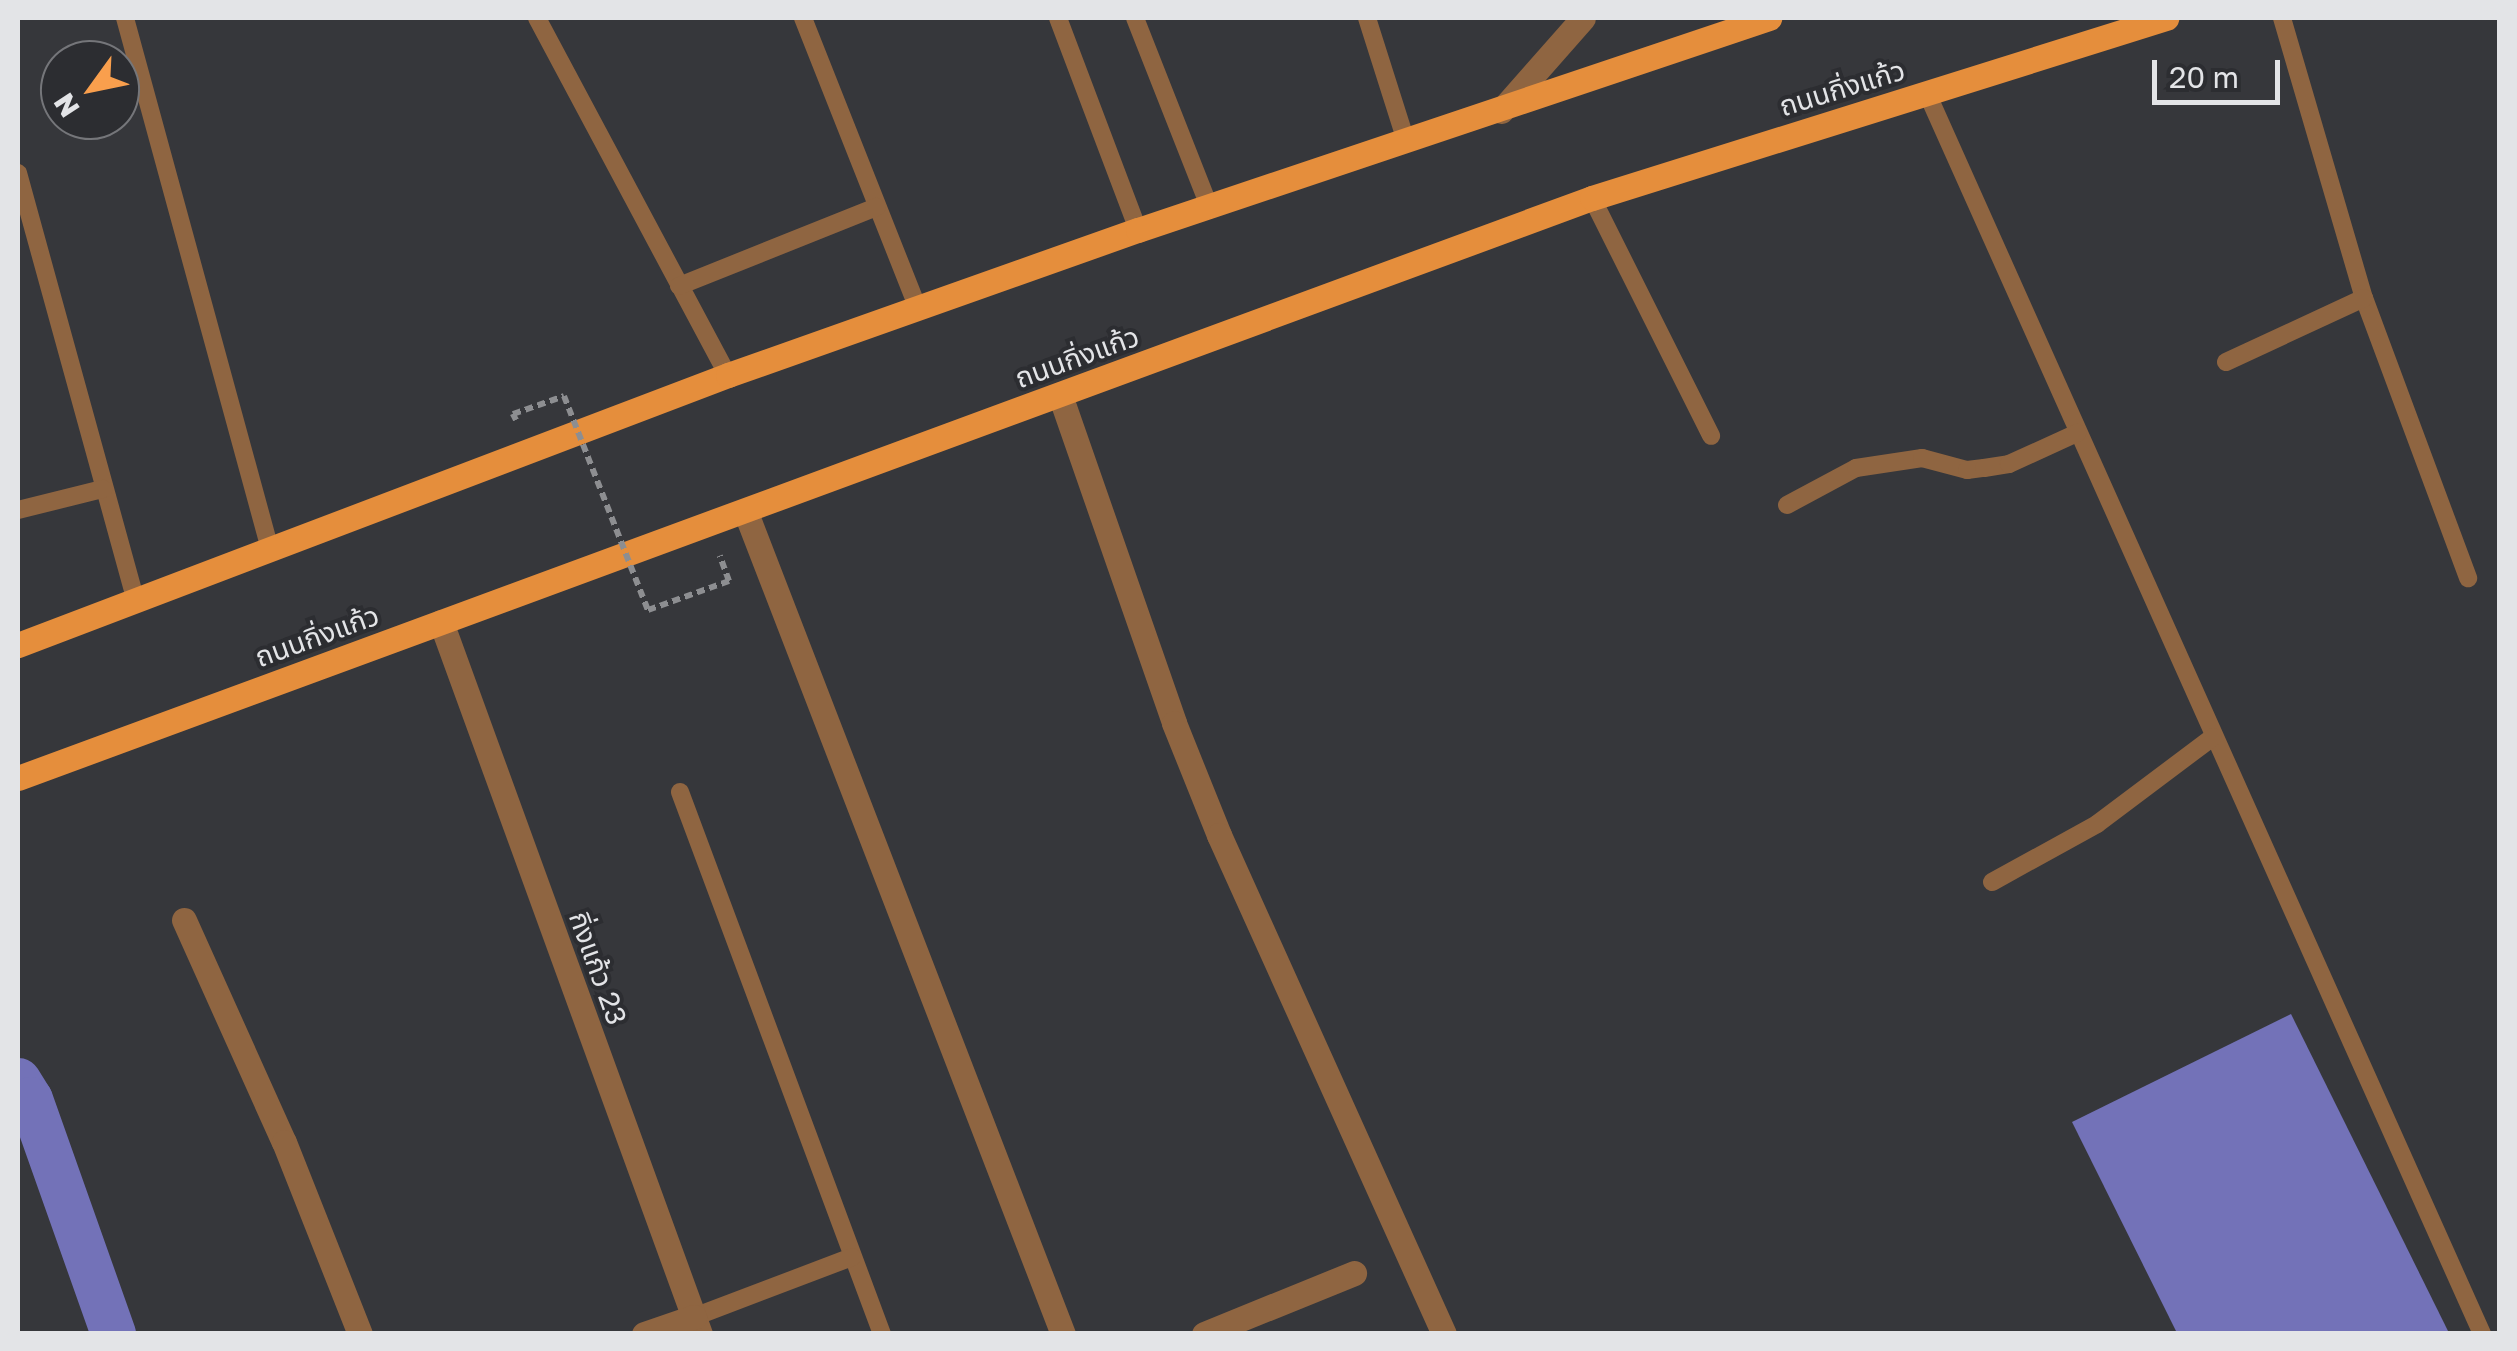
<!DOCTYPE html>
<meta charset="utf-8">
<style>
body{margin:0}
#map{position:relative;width:2517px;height:1351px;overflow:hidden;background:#36373b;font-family:"Golos Text","Noto Sans Thai",sans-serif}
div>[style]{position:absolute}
.water>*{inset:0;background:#7372b8}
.canal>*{height:45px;margin:-22.5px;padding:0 22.5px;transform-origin:22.5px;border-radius:22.5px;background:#7372b8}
.path>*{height:6px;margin-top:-3px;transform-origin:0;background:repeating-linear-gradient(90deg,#8d8e91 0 8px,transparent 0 13px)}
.service>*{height:18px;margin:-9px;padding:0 9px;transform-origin:9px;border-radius:9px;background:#8f6541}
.minor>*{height:25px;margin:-12.5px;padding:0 12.5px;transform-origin:12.5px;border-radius:12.5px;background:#8f6541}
.tertiary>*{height:25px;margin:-12.5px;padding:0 12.5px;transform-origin:12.5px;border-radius:12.5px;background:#8f6541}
.primary>*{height:25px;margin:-12.5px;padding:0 12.5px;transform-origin:12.5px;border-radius:12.5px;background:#e58e3c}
.path-bridge>*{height:6px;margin-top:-3px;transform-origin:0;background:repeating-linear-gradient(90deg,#8d8e91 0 8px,transparent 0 13px)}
span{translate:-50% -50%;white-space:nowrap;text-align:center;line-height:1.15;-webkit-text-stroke:8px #2c2d31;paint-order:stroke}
.street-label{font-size:28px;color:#e3e4e7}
.frame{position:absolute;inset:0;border:20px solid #e3e4e7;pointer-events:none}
.north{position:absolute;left:40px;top:40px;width:100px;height:100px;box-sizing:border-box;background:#2c2d31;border:2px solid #75767a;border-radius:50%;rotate:237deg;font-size:28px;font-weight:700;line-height:40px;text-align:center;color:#e3e4e7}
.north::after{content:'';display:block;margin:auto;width:35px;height:45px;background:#f99f4d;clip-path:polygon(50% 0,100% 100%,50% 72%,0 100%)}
.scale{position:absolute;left:2152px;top:60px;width:128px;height:45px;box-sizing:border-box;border:5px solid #e3e4e7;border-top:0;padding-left:12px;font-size:30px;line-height:35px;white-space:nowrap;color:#e3e4e7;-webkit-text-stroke:8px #2c2d31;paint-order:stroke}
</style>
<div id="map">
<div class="water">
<i style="clip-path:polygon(2291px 1014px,2449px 1333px,2177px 1333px,2072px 1122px)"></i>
</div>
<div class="canal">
<i style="left:18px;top:1080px;width:22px;rotate:58deg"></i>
<i style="left:30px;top:1099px;width:249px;rotate:70.5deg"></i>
</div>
<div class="path">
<i style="left:516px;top:420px;width:7px;rotate:-117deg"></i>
<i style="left:513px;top:414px;width:54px;rotate:-19.4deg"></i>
<i style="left:648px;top:610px;width:86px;rotate:-19.7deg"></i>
<i style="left:729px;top:581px;width:27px;rotate:-110deg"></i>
</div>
<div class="service">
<i style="left:125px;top:18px;width:550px;rotate:74.73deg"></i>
<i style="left:537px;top:18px;width:405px;rotate:61.9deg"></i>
<i style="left:803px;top:18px;width:312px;rotate:68.4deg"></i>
<i style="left:1058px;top:18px;width:227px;rotate:69.3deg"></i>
<i style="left:1135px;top:18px;width:202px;rotate:68.5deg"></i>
<i style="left:1367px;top:18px;width:129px;rotate:72.4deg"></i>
<i style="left:2282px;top:18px;width:292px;rotate:73.7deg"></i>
<i style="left:2364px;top:298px;width:299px;rotate:69.6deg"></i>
<i style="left:1927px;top:93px;width:1359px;rotate:65.9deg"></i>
<i style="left:18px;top:173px;width:443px;rotate:74.6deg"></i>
<i style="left:1592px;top:198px;width:266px;rotate:63.4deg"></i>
<i style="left:679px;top:286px;width:213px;rotate:-21.8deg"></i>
<i style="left:2226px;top:362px;width:152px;rotate:-24.9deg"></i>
<i style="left:1787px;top:505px;width:78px;rotate:-28.2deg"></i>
<i style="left:1856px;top:468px;width:67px;rotate:-8.6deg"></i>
<i style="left:1922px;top:458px;width:47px;rotate:14.9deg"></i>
<i style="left:1967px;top:470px;width:17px;rotate:-7deg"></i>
<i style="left:1984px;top:468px;width:25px;rotate:-9deg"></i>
<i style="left:2009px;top:464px;width:75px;rotate:-24.5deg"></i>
<i style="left:18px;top:510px;width:88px;rotate:-13.9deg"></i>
<i style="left:680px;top:792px;width:578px;rotate:69.56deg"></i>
<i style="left:1992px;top:882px;width:120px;rotate:-28.9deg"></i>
<i style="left:2097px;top:824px;width:145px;rotate:-36.9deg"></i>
<i style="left:694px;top:1317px;width:169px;rotate:-20.8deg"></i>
</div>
<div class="minor">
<i style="left:1060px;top:395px;width:347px;rotate:70.8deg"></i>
<i style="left:1174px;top:723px;width:121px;rotate:68.1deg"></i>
<i style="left:1219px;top:835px;width:547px;rotate:65.73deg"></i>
<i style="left:746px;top:513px;width:880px;rotate:68.89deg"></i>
<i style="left:441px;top:622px;width:758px;rotate:70.01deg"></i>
<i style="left:184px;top:920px;width:243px;rotate:65.8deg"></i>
<i style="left:284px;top:1142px;width:206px;rotate:68.4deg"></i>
<i style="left:644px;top:1334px;width:53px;rotate:-18.8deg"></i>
<i style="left:1204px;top:1334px;width:162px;rotate:-22.1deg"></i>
</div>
<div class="tertiary">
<i style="left:1501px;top:111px;width:124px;rotate:-48.6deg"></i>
</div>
<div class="primary">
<i style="left:18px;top:645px;width:760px;rotate:-20.82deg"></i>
<i style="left:728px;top:375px;width:435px;rotate:-19.5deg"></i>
<i style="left:1138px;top:230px;width:666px;rotate:-18.57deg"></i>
<i style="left:18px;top:778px;width:1677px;rotate:-20.23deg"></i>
<i style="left:1592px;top:198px;width:602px;rotate:-17.41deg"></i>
</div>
<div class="path-bridge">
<i style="left:564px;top:396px;width:230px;rotate:68.6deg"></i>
</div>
<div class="street-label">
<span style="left:1842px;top:88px;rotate:-17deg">ถนนกิ่งแก้ว</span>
<span style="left:1077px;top:357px;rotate:-20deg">ถนนกิ่งแก้ว</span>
<span style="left:317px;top:636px;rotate:-20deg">ถนนกิ่งแก้ว</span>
<span style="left:598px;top:968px;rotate:70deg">กิ่งแก้ว 23</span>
</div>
<div class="frame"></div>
<div class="north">N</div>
<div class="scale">20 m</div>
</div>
